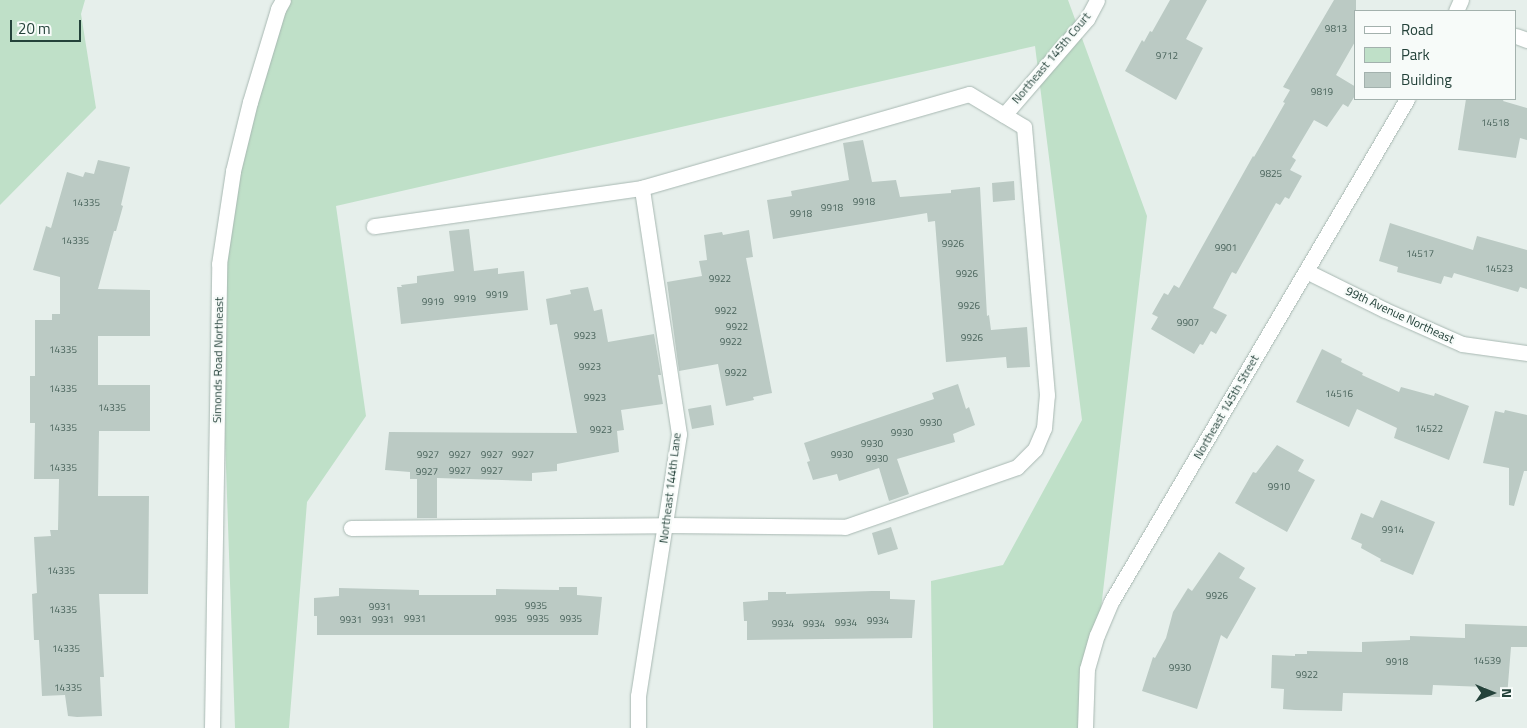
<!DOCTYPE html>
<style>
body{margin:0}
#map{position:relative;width:1527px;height:728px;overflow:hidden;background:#e6efeb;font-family:"Titillium Web",sans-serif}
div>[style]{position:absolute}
.green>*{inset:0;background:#bfe0c8}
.building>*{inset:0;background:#bbcac4}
.roads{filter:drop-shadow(0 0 1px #a8b8b2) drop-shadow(0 0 1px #a8b8b2)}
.street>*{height:15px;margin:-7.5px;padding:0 7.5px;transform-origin:7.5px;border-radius:7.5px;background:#fff}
.secondary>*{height:15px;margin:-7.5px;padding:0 7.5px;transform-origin:7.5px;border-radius:7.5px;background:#fff}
span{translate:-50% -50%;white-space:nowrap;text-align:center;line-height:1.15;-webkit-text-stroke:4px #f7fbf9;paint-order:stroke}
.number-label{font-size:10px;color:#4a645c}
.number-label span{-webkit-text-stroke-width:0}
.street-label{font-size:12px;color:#24423a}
.legend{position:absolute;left:1354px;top:10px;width:162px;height:90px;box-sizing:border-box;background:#f7fbf9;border:1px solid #a3b1ad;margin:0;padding:6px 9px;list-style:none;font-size:15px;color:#24423a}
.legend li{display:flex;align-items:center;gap:10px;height:25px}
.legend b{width:25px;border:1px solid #a3b1ad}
.north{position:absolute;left:1467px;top:668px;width:50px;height:50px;-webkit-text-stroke:4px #f7fbf9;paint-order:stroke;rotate:90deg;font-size:14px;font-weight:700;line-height:20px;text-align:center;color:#24423a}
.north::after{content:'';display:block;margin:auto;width:18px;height:22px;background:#24423a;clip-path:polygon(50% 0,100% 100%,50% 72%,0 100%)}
.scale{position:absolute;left:10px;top:20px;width:71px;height:22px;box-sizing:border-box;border:2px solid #24423a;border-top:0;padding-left:6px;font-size:15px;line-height:18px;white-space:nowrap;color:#24423a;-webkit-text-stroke:4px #f7fbf9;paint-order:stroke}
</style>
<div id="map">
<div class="green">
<i style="clip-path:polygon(0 0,85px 0,81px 14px,96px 108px,0 205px)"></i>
<i style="clip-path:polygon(283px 0,1068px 0,1147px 216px,1087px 728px,933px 728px,931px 581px,1003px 565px,1082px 420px,1035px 46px,336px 206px,366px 416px,307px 502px,289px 728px,235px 728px,219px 264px,233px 171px)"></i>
</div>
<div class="building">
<i style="clip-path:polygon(1170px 0,1207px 0,1186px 39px,1203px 48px,1176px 100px,1125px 71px,1142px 40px,1144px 42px,1150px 31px,1152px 32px)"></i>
<i style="clip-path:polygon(1334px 0,1356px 0,1356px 40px,1336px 75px,1356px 87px,1356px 94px,1348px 107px,1343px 104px,1327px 127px,1314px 120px,1292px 157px,1296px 160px,1290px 170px,1302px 176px,1289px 199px,1285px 197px,1280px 205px,1276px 203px,1236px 274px,1232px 272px,1213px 308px,1227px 315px,1216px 334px,1211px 331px,1203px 345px,1200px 344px,1194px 354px,1151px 329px,1158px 317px,1152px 314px,1164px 293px,1168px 295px,1174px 285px,1179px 288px,1253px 156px,1254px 157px,1285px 103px,1283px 102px,1290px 90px,1283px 87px)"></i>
<i style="clip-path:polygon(1466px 99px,1504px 99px,1503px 101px,1527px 108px,1527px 140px,1520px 138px,1516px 158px,1458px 150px)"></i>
<i style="clip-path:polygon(863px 140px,872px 182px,896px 180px,900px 197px,951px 193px,951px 190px,980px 187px,987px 316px,989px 315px,991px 330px,1027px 327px,1030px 367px,1007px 368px,1006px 357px,946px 362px,935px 221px,928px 222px,927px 213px,773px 239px,767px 200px,792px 196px,791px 191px,849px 180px,843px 143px)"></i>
<i style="clip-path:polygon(98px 160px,130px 167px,121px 205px,123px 206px,116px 231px,114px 231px,98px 289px,150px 290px,150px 336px,98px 336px,98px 385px,150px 385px,150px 431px,99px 431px,98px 496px,149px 496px,148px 594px,99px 594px,104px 677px,100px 677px,102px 716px,77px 717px,68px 716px,65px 695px,42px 696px,39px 640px,34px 640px,32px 594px,37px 593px,34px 537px,51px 536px,50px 530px,58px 530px,59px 479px,34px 479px,35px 423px,30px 423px,30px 376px,35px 376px,35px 320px,52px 320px,52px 314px,60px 314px,60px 277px,33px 270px,46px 226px,51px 228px,67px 172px,83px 177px,85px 172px,94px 174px)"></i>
<i style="clip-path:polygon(1014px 181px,1015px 200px,993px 202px,992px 183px)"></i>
<i style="clip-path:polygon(1390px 223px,1473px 250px,1477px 236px,1527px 250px,1527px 289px,1520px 287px,1518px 292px,1454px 273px,1452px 278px,1444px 276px,1441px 284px,1397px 272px,1398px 267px,1379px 261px)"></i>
<i style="clip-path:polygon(469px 229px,474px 271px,498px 268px,498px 274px,524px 271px,528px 310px,401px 324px,397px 287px,402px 287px,401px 285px,417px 283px,417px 276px,454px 271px,449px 231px)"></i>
<i style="clip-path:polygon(749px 230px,753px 257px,746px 258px,772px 393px,753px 397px,754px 400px,726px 406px,718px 364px,679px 371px,667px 282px,702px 276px,699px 261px,707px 260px,704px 235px,722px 232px,723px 235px)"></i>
<i style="clip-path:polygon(588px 287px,594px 311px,602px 309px,608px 342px,654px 334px,661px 375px,658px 375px,663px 404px,621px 410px,624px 430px,617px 431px,619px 452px,557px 464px,557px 471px,532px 473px,532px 481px,437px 478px,437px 518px,417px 518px,417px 479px,410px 479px,410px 472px,385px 470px,389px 432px,577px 433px,557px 324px,550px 325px,546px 299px,571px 294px,570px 290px)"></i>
<i style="clip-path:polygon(1322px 349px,1342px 359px,1341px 362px,1363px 373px,1362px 375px,1399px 392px,1401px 387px,1434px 396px,1435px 393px,1469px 406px,1449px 460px,1394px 438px,1397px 428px,1357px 409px,1349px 427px,1296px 402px)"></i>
<i style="clip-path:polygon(958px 384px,966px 409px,969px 407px,975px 425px,953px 434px,955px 442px,897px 459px,909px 494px,889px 501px,879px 468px,839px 481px,837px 474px,813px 480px,807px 462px,810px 461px,804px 443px,934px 399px,932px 393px)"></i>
<i style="clip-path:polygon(711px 405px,714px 425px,692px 429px,688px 409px)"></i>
<i style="clip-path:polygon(1505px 410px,1527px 415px,1527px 471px,1524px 471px,1514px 506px,1509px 505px,1509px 468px,1483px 463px,1495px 411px,1504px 413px)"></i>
<i style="clip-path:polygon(1277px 445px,1304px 460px,1298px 471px,1315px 480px,1287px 532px,1235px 503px,1253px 472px,1256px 473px)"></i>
<i style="clip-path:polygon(1381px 500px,1435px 522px,1413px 575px,1380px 561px,1381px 559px,1361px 548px,1362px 544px,1351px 539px,1361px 513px,1373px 518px)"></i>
<i style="clip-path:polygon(891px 527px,898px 549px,878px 555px,872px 533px)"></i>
<i style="clip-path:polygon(1219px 552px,1245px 568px,1239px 578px,1256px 588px,1227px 639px,1221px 635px,1197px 709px,1142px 691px,1153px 657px,1155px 658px,1166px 638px,1173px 612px,1188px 588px,1192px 591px)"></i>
<i style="clip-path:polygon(559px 587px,577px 587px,577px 595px,602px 597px,598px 635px,317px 635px,317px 616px,314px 616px,314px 598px,339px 596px,339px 588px,419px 590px,419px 595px,496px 595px,496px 589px,559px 590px)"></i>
<i style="clip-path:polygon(872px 591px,890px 591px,890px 599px,915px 600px,912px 638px,747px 640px,747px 621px,744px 621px,743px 602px,768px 600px,768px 592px,786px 592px,786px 594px)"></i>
<i style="clip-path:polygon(1465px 624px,1527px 626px,1527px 647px,1511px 647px,1507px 697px,1485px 697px,1485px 687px,1433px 685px,1432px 695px,1343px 693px,1342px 711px,1295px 710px,1283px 709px,1284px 689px,1271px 688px,1272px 655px,1295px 656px,1295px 654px,1307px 654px,1307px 651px,1362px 652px,1362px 642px,1410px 640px,1410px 636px,1465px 638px)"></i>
</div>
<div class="roads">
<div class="street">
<i style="left:1456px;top:11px;width:12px;rotate:-66deg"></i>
<i style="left:1516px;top:36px;width:12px;rotate:20deg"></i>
<i style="left:1004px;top:115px;width:127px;rotate:-49.2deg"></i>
<i style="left:1087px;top:19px;width:21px;rotate:-62deg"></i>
<i style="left:1306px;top:271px;width:88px;rotate:26.3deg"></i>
<i style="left:1385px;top:310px;width:84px;rotate:23.8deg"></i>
<i style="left:1462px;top:344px;width:66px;rotate:7.9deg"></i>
<i style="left:351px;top:528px;width:315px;rotate:-0.5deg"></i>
<i style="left:666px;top:525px;width:179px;rotate:0.6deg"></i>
<i style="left:845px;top:527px;width:182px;rotate:-19.2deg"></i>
<i style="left:1017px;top:467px;width:25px;rotate:-45deg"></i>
<i style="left:1035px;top:449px;width:23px;rotate:-67deg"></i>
<i style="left:1044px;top:428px;width:33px;rotate:-85deg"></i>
<i style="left:1047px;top:395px;width:269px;rotate:-94.9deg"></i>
<i style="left:1024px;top:127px;width:64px;rotate:-149deg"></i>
<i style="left:969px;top:94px;width:340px;rotate:164deg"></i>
<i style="left:642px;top:188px;width:271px;rotate:171.9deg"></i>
<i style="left:638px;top:728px;width:32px;rotate:-90deg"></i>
<i style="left:638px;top:696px;width:265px;rotate:-81.1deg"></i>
<i style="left:679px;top:434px;width:249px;rotate:-98.6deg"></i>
<i style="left:1085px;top:728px;width:59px;rotate:-88.1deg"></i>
<i style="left:1087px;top:669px;width:35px;rotate:-74deg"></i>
<i style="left:1097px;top:635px;width:36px;rotate:-67deg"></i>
<i style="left:1111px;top:602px;width:584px;rotate:-59.52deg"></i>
</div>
<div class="secondary">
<i style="left:212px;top:728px;width:464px;rotate:-89.1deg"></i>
<i style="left:219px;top:264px;width:94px;rotate:-81.4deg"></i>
<i style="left:233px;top:171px;width:71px;rotate:-76.2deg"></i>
<i style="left:250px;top:102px;width:97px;rotate:-73.2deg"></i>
<i style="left:278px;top:9px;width:10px;rotate:-61deg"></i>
</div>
</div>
<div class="number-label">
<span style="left:1336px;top:29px">9813</span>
<span style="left:1167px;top:56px">9712</span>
<span style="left:1322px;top:92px">9819</span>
<span style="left:1495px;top:123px">14518</span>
<span style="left:1271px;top:174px">9825</span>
<span style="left:864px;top:202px">9918</span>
<span style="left:86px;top:203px">14335</span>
<span style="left:832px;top:208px">9918</span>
<span style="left:801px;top:214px">9918</span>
<span style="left:75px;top:241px">14335</span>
<span style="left:953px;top:244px">9926</span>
<span style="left:1226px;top:248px">9901</span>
<span style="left:1420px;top:254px">14517</span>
<span style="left:1499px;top:269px">14523</span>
<span style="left:967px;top:274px">9926</span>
<span style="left:720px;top:279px">9922</span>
<span style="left:497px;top:295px">9919</span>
<span style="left:465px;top:299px">9919</span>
<span style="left:433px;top:302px">9919</span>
<span style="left:969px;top:306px">9926</span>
<span style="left:726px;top:311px">9922</span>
<span style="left:1188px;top:323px">9907</span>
<span style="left:737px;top:327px">9922</span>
<span style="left:585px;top:336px">9923</span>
<span style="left:972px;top:338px">9926</span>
<span style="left:731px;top:342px">9922</span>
<span style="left:63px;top:350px">14335</span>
<span style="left:590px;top:367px">9923</span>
<span style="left:736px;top:373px">9922</span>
<span style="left:63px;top:389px">14335</span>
<span style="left:1339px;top:394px">14516</span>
<span style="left:595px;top:398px">9923</span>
<span style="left:112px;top:408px">14335</span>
<span style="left:931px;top:423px">9930</span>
<span style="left:63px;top:428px">14335</span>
<span style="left:1429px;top:429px">14522</span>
<span style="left:601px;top:430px">9923</span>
<span style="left:902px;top:433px">9930</span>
<span style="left:872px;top:444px">9930</span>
<span style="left:428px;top:455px">9927</span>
<span style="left:460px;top:455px">9927</span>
<span style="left:492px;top:455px">9927</span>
<span style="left:523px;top:455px">9927</span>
<span style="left:842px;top:455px">9930</span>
<span style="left:877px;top:459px">9930</span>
<span style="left:63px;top:468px">14335</span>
<span style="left:460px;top:471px">9927</span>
<span style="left:492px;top:471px">9927</span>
<span style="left:427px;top:472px">9927</span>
<span style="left:1279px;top:487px">9910</span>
<span style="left:1393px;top:530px">9914</span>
<span style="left:61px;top:571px">14335</span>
<span style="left:1217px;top:596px">9926</span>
<span style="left:536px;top:606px">9935</span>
<span style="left:380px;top:607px">9931</span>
<span style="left:63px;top:610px">14335</span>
<span style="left:415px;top:619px">9931</span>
<span style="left:506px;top:619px">9935</span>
<span style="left:538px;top:619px">9935</span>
<span style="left:571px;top:619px">9935</span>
<span style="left:351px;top:620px">9931</span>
<span style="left:383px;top:620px">9931</span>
<span style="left:878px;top:621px">9934</span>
<span style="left:846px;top:623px">9934</span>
<span style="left:783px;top:624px">9934</span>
<span style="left:814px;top:624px">9934</span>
<span style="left:66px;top:649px">14335</span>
<span style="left:1487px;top:661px">14539</span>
<span style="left:1397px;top:662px">9918</span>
<span style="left:1180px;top:668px">9930</span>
<span style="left:1307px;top:675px">9922</span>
<span style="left:68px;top:688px">14335</span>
</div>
<div class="street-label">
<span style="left:1051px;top:58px;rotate:-50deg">Northeast 145th Court</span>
<span style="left:1400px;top:315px;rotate:25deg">99th Avenue Northeast</span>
<span style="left:218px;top:360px;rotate:-89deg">Simonds Road Northeast</span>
<span style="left:1226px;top:407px;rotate:-60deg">Northeast 145th Street</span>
<span style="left:670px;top:488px;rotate:-83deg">Northeast 144th Lane</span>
</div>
<ul class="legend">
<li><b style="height:6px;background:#fff"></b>Road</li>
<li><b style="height:14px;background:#bfe0c8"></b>Park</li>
<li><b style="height:14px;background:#bbcac4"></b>Building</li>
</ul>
<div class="north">N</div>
<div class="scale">20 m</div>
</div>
